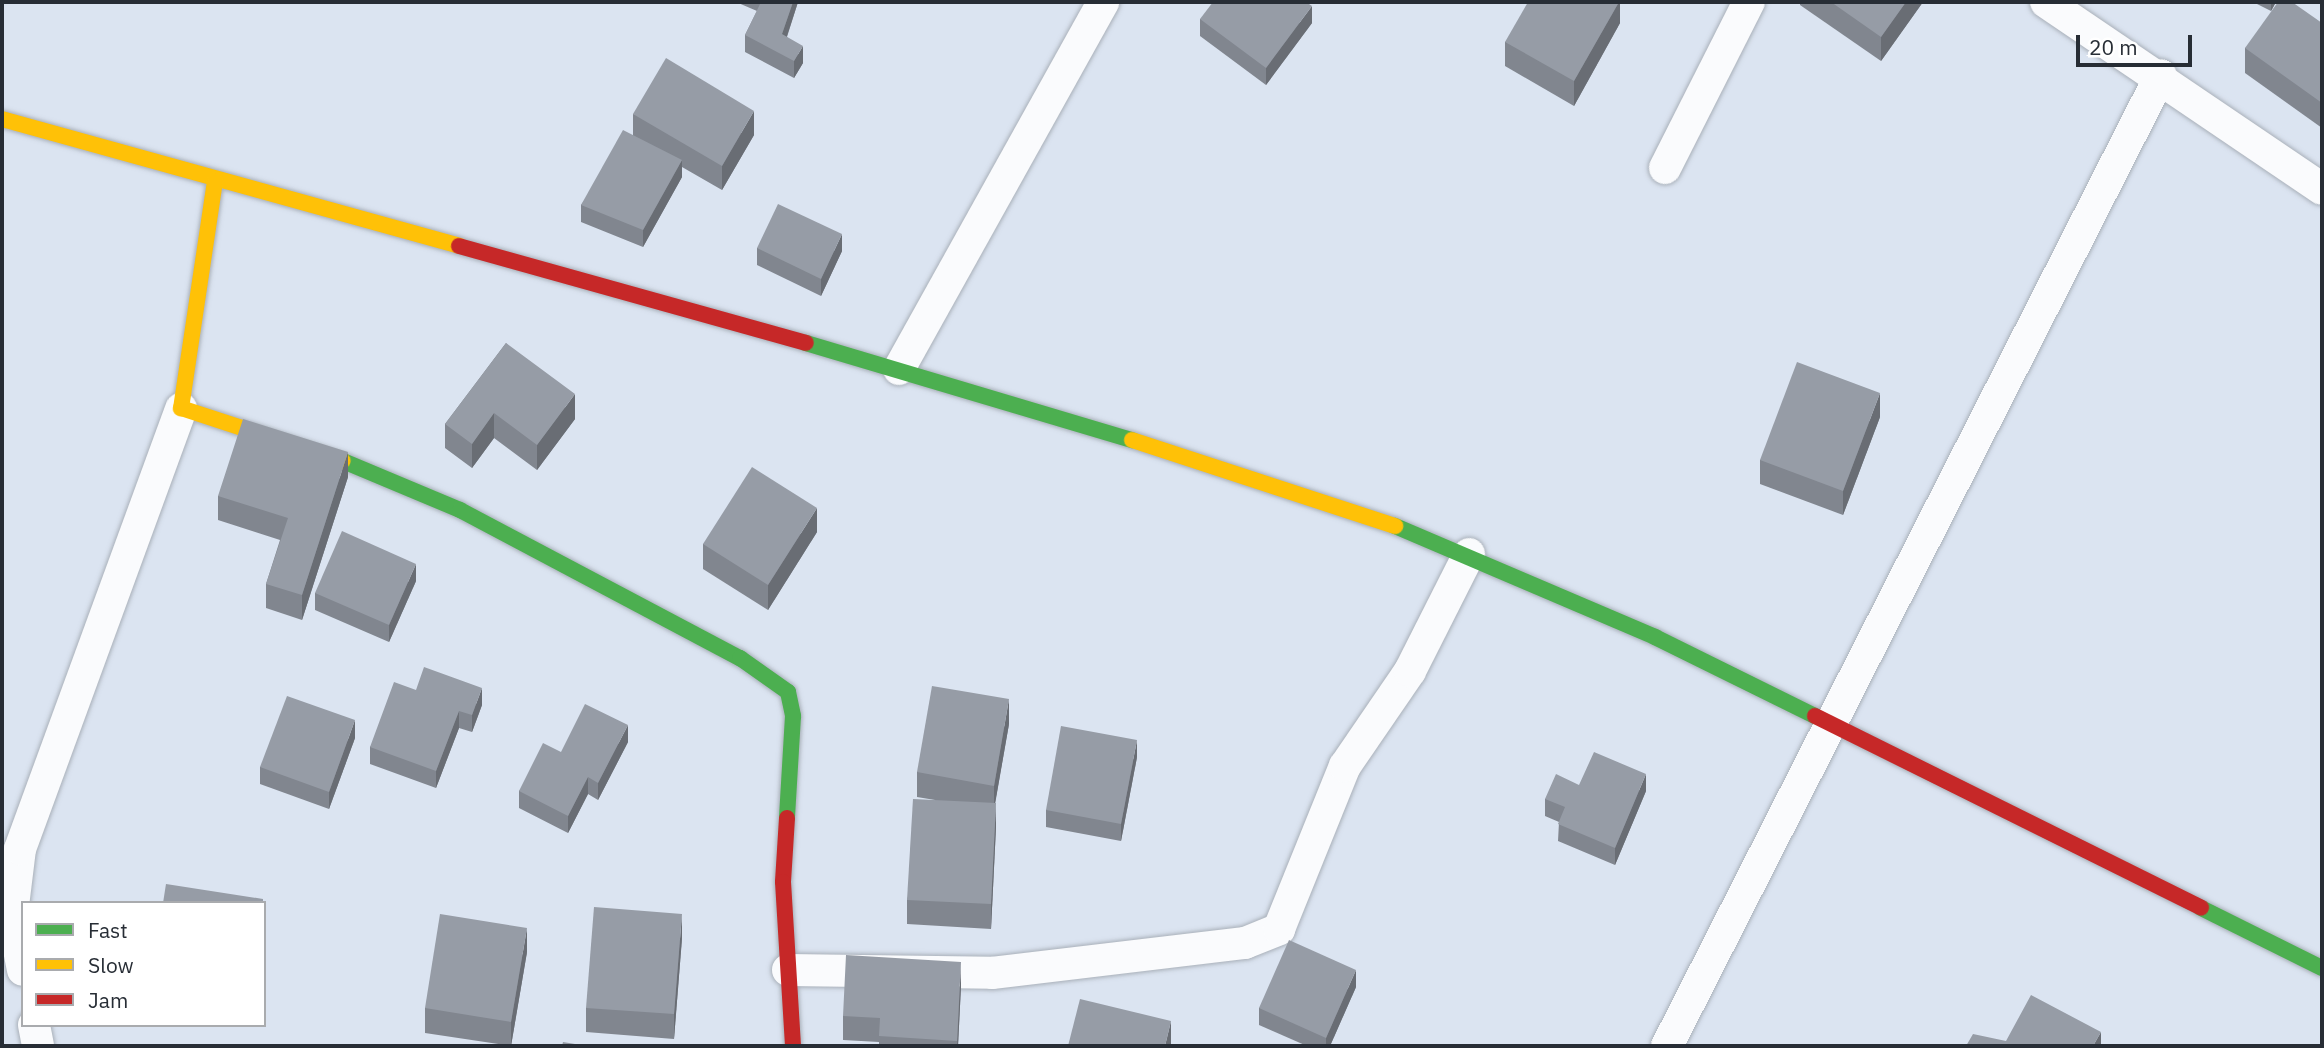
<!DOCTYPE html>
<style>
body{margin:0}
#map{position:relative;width:2324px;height:1048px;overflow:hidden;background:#dbe4f1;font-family:"IBM Plex Sans",sans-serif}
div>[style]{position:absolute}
.roads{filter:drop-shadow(0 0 2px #a9b0b9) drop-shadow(0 0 2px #a9b0b9)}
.street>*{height:32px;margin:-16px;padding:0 16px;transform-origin:16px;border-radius:16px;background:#fafbfd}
.fast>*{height:16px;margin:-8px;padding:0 8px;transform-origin:8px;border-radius:8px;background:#4caf50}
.slow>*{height:16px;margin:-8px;padding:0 8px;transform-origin:8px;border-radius:8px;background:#ffc107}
.jam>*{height:16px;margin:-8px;padding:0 8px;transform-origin:8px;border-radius:8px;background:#c62828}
.wall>*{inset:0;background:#81868f}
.shaded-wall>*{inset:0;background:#696d74}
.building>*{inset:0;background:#969ca6}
span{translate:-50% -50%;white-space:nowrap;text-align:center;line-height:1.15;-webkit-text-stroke:7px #fff;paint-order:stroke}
.frame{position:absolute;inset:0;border:4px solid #272d35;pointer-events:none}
.legend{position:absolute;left:21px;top:901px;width:245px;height:126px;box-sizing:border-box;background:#fff;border:2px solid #a9abae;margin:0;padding:9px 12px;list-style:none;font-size:21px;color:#272d35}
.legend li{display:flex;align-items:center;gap:14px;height:35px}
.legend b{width:35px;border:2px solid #a9abae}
.scale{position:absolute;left:2076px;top:35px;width:116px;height:32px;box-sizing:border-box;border:4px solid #272d35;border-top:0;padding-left:9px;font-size:21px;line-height:24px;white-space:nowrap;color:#272d35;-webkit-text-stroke:5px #fff;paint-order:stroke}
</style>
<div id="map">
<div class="roads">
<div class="street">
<i style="left:2046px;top:2px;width:333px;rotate:34.1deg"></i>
<i style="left:1665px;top:168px;width:186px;rotate:-63.2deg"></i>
<i style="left:899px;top:369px;width:420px;rotate:-60.9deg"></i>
<i style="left:23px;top:970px;width:57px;rotate:-101.1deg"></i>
<i style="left:12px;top:914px;width:65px;rotate:-83deg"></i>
<i style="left:20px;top:849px;width:469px;rotate:-69.9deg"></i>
<i style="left:788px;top:970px;width:204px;rotate:0.8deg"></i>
<i style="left:992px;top:973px;width:255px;rotate:-6.8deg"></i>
<i style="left:1245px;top:943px;width:37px;rotate:-22deg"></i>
<i style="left:1279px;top:929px;width:176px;rotate:-68deg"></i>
<i style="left:1345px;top:766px;width:115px;rotate:-55.6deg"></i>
<i style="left:1410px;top:671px;width:131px;rotate:-63.2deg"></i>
<i style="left:34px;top:1025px;width:21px;rotate:79deg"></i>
<i style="left:1667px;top:1046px;width:1089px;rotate:-63.04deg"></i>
</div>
<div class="fast">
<i style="left:806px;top:343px;width:340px;rotate:16.6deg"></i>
<i style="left:343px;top:461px;width:127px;rotate:22.7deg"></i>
<i style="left:460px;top:510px;width:317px;rotate:27.9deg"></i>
<i style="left:740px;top:658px;width:59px;rotate:35.3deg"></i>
<i style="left:788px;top:692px;width:25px;rotate:78deg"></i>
<i style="left:793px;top:716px;width:102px;rotate:93.4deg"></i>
<i style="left:1395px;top:526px;width:283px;rotate:23.1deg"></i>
<i style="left:1655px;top:637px;width:178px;rotate:26.3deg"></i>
<i style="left:2201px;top:908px;width:135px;rotate:26.4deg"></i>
</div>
<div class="slow">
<i style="left:2px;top:119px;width:474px;rotate:15.5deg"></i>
<i style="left:215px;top:181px;width:230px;rotate:98.5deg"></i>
<i style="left:181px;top:408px;width:170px;rotate:18.1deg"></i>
<i style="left:1132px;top:440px;width:277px;rotate:18.1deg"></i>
</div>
<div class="jam">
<i style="left:459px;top:246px;width:360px;rotate:15.6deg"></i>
<i style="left:1815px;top:716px;width:431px;rotate:26.4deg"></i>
<i style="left:787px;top:818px;width:64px;rotate:93.6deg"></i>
<i style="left:783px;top:882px;width:164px;rotate:86.5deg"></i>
</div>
</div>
<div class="wall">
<i style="clip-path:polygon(736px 2px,798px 2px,787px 37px,803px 63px,794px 78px,745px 52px,745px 35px,757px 11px)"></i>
<i style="clip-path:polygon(1620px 2px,1620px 23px,1574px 106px,1505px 66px,1505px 42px)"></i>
<i style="clip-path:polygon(1800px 2px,1923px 2px,1881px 61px,1800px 5px)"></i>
<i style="clip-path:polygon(2253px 2px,2276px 2px,2271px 11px)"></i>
<i style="clip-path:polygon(1200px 19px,1312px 23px,1266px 85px,1200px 36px)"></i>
<i style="clip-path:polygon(2322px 23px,2322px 128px,2245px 73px,2245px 48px)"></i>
<i style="clip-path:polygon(633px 114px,754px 135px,722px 190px,682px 167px,682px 177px,643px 247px,581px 222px,581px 205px,633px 135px)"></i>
<i style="clip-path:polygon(757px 248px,842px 251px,821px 296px,757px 265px)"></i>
<i style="clip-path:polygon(506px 343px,575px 419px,537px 470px,494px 438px,472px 468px,445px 448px,445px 424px)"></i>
<i style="clip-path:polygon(1880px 417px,1843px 515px,1760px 484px,1760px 460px)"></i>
<i style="clip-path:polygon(348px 477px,302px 620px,266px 608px,266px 584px,280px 540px,218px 520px,218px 496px)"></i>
<i style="clip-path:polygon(817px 532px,768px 610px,703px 569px,703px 544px)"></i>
<i style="clip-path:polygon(416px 581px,389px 642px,315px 610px,315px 593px)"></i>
<i style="clip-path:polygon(416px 690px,482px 705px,472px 732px,459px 728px,436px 788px,370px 764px,370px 747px)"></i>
<i style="clip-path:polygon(1009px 724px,995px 803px,996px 827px,991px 929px,907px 924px,907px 900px,935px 800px,917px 797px,917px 772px)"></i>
<i style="clip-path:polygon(355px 738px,329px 809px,260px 784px,260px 767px)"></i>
<i style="clip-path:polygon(628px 742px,598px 800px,588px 794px,568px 833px,519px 808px,519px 791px,561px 752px)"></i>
<i style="clip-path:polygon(1137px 757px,1121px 841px,1046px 827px,1046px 810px)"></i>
<i style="clip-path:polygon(1579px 785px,1646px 791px,1615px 865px,1558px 841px,1559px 822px,1545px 816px,1545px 799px)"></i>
<i style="clip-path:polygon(682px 938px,674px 1039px,586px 1032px,586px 1008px)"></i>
<i style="clip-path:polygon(527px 952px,511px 1046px,425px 1033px,425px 1008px)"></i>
<i style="clip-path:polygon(961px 986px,958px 1046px,879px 1046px,879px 1042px,843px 1040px,843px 1016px)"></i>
<i style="clip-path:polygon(1356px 987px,1330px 1046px,1307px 1046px,1259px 1025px,1259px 1008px)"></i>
</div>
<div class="shaded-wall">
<i style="clip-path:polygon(793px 2px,798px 2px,782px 51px,782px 34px)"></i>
<i style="clip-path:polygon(1619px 2px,1620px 2px,1620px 23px,1574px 106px,1574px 81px)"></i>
<i style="clip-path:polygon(1906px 2px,1923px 2px,1881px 61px,1881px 37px)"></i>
<i style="clip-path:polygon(2271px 2px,2276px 2px,2271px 11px)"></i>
<i style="clip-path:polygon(1312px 6px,1312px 23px,1266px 85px,1266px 68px)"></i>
<i style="clip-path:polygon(803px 46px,803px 63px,794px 78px,794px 61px)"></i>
<i style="clip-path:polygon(754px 111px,754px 135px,722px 190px,722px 166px)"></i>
<i style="clip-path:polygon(682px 160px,682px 177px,643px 247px,643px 230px)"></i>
<i style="clip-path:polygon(842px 234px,842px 251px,821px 296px,821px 279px)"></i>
<i style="clip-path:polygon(1880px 393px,1880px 417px,1843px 515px,1843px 491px)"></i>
<i style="clip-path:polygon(575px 394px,575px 419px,537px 470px,537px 445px)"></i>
<i style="clip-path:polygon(494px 413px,494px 438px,472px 468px,472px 444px)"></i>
<i style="clip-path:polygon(348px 452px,348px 477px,302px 620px,302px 595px)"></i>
<i style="clip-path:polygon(817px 508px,817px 532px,768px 610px,768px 585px)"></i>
<i style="clip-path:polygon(416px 564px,416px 581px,389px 642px,389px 625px)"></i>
<i style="clip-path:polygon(482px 688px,482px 705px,472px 732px,472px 715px)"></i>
<i style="clip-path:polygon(1009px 699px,1009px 724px,994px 810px,994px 786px)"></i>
<i style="clip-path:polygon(459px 711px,459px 728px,436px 788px,436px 771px)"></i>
<i style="clip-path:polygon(355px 720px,355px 738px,329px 809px,329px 792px)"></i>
<i style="clip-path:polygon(628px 725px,628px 742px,598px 800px,598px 783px)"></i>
<i style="clip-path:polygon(1137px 740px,1137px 757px,1121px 841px,1121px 824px)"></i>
<i style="clip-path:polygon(1646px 774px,1646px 791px,1615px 865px,1615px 848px)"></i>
<i style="clip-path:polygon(588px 777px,588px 794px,568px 833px,568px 816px)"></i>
<i style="clip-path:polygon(996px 803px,996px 827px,991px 929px,991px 904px)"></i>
<i style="clip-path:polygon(682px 914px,682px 938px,674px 1039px,674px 1014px)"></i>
<i style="clip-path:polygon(527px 928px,527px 952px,511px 1046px,511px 1022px)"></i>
<i style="clip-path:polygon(961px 962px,961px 986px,958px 1046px,957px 1046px)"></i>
<i style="clip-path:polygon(1356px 970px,1356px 987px,1330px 1046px,1326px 1046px,1326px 1038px)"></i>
<i style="clip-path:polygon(1171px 1021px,1171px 1046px,1165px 1046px)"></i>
<i style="clip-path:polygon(2101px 1032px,2101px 1046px,2093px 1046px)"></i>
</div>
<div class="building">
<i style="clip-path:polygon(761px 2px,793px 2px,782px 34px,803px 46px,794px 61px,745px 35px)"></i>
<i style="clip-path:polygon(1213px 2px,1306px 2px,1312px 6px,1266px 68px,1200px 19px)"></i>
<i style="clip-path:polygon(1528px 2px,1619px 2px,1574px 81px,1505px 42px)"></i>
<i style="clip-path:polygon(1831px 2px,1906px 2px,1881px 37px)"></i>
<i style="clip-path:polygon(2278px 2px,2292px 2px,2322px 23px,2322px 103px,2245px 48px)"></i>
<i style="clip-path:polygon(666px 58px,754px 111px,722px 166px,633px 114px)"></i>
<i style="clip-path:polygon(623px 130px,682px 160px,643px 230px,581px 205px)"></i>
<i style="clip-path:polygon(778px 204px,842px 234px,821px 279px,757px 248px)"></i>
<i style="clip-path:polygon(506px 343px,575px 394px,537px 445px,494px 413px,472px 444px,445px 424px)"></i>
<i style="clip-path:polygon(1797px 362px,1880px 393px,1843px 491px,1760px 460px)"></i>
<i style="clip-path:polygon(243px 419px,348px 452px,302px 595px,266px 584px,288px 518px,218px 496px)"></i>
<i style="clip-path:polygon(752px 467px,817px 508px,768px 585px,703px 544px)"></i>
<i style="clip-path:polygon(342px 531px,416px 564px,389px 625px,315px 593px)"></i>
<i style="clip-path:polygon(424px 667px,482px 688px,472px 715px,459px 711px,436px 771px,370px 747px,394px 682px,416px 690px)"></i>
<i style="clip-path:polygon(932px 686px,1009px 699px,994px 786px,917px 772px)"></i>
<i style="clip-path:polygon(287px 696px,355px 720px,329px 792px,260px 767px)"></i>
<i style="clip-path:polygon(585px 704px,628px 725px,598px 783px,588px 777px,568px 816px,519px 791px,543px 743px,561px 752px)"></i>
<i style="clip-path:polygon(1061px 726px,1137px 740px,1121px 824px,1046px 810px)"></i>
<i style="clip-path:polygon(1594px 752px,1646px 774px,1615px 848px,1558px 824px,1565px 807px,1545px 799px,1556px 774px,1579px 785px)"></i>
<i style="clip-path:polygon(913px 799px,996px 803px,991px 904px,907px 900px)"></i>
<i style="clip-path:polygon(166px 884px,263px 899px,263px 903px,163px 903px)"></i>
<i style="clip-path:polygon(594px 907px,682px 914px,674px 1014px,586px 1008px)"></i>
<i style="clip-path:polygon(440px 914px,527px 928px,511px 1022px,425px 1008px)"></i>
<i style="clip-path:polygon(1289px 940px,1356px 970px,1326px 1038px,1259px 1008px)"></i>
<i style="clip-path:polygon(846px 955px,961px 962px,957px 1041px,879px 1036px,880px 1018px,843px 1016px)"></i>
<i style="clip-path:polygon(2031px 995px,2101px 1032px,2093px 1046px,1966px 1046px,1973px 1034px,2006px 1041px)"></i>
<i style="clip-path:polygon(1080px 999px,1171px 1021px,1165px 1046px,1068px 1046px)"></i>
<i style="clip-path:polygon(563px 1042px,587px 1046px,562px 1046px)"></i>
</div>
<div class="frame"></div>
<ul class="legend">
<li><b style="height:9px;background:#4caf50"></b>Fast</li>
<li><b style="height:9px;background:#ffc107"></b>Slow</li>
<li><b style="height:9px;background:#c62828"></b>Jam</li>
</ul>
<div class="scale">20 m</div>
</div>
